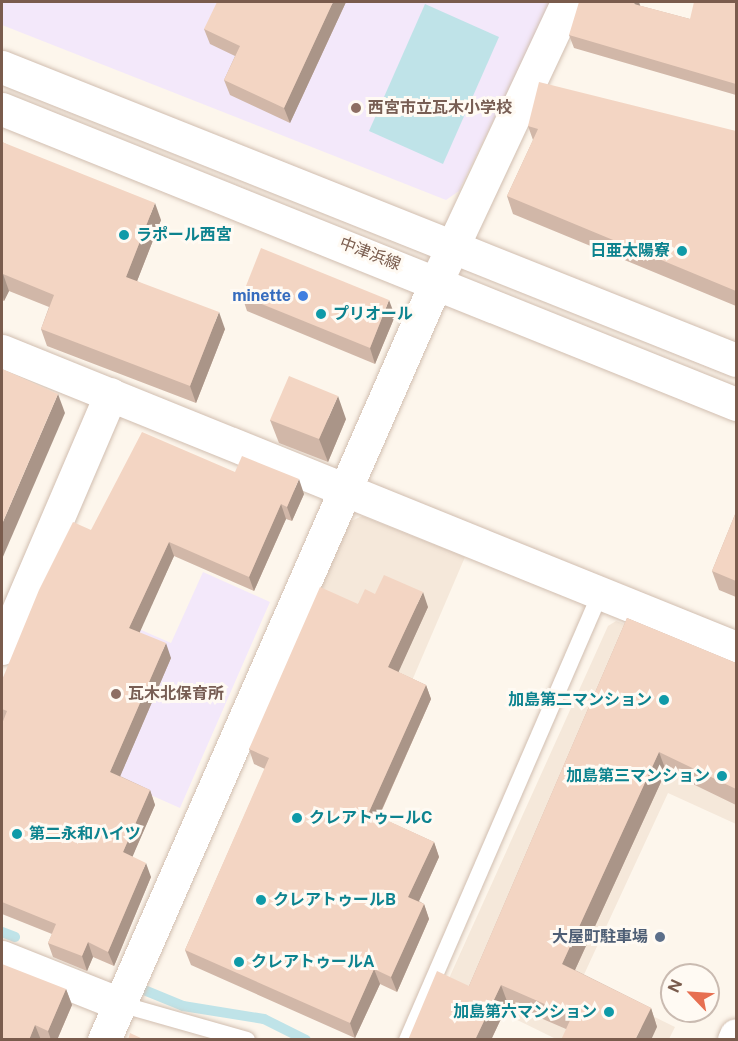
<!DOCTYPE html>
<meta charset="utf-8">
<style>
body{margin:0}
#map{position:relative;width:738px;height:1041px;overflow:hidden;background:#fdf6ec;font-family:"Public Sans","Noto Sans JP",sans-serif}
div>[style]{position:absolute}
.residential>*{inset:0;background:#f5e8da}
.education>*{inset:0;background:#f3e8fa}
.water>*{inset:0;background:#bfe3e8}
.stream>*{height:10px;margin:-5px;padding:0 5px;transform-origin:5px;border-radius:5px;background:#bfe3e8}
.roads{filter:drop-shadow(0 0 2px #d1beb0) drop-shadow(0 0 2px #d1beb0)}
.lane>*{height:16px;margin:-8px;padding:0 8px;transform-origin:8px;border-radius:8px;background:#fff}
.street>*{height:33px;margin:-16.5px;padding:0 16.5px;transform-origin:16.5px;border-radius:16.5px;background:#fff}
.secondary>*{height:33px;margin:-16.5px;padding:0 16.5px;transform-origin:16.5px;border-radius:16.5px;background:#fff}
.wall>*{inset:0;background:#d1b7a8}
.shaded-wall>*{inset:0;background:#aa9588}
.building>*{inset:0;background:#f3d5c3}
.dots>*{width:16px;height:16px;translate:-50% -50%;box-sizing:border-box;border:3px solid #fffaf3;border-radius:50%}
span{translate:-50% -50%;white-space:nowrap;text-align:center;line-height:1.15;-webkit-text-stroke:6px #fffaf3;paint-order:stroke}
.education-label{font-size:16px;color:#785e54;font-weight:700}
.left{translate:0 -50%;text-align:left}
.culture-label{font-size:16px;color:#0d838f;font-weight:700}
.right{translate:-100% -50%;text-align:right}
.street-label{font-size:16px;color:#7a5c4d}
.shop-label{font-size:16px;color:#366cbe;font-weight:700}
.service-label{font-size:16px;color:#4e5e75;font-weight:700}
.frame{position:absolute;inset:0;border:3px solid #7a5c4d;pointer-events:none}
.north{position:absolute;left:660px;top:963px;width:60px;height:60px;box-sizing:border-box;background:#fffaf3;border:2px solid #cabbb1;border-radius:50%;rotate:295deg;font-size:16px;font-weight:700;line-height:24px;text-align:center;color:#7a5c4d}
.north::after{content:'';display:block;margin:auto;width:21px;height:27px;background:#e76f51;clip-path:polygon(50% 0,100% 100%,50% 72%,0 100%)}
</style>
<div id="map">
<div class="residential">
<i style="clip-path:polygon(362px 516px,465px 557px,411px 683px,299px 635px,347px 523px)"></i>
<i style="clip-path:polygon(616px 621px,736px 666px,736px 824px,668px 793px,581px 981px,675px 1027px,669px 1039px,556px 1039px,446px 985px,608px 626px)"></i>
</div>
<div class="education">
<i style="clip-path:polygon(2px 2px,551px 2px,459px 191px,446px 200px,2px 25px)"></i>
<i style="clip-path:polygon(203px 572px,270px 602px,180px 808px,2px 729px,2px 680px,43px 587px,171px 643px)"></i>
</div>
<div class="water">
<i style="clip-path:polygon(425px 4px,499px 37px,443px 164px,369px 131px)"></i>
</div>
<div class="stream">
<i style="left:2px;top:932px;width:14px;rotate:21deg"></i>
<i style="left:144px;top:990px;width:42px;rotate:22.3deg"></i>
<i style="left:183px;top:1006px;width:82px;rotate:9.1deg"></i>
<i style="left:264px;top:1019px;width:47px;rotate:26.6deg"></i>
</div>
<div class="roads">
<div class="lane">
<i style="left:120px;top:1004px;width:132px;rotate:15.8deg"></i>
<i style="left:407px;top:1040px;width:489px;rotate:-66.6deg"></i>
</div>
<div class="street">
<i style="left:2px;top:351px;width:792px;rotate:22.03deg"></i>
<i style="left:2px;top:648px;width:276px;rotate:-66.8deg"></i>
<i style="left:2px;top:957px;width:127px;rotate:21.7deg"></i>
<i style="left:104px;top:1040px;width:830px;rotate:-66.34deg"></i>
<i style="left:437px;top:280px;width:307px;rotate:-64.9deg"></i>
</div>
<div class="secondary">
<i style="left:2px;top:67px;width:790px;rotate:21.76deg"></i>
<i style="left:2px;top:109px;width:791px;rotate:21.9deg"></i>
<i style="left:734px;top:1040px;width:5px;rotate:-68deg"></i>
</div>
</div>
<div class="wall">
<i style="clip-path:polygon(346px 2px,290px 123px,230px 95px,224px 80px,235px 56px,210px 44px,204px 29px)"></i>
<i style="clip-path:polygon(736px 2px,736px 95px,574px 48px,569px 35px,641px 6px,690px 19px)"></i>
<i style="clip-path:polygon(528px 126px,736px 131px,736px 306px,513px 214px,507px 196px,533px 140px)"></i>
<i style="clip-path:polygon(2px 142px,161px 220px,137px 281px,225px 329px,196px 403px,47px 346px,41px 329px,49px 307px,9px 291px,4px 301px,2px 300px)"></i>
<i style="clip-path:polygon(242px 296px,395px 316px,375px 364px,247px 311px)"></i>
<i style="clip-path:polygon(346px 419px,328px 462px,279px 443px,270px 420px)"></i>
<i style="clip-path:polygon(235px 472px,304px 494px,292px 521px,286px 519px,254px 591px,174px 556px,139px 632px,171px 658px,120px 776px,150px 790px,155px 805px,132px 857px,151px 877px,114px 966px,93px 957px,87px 971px,53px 957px,48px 943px,52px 934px,2px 914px,2px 680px,91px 530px)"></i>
<i style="clip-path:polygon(736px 512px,736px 597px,719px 590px,712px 571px)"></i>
<i style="clip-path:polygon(375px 594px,428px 607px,398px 672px,426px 685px,431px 699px,379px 817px,434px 842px,439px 857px,419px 901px,424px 904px,429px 919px,397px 992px,380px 984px,355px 1038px,191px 965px,185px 950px,265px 769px,254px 764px,249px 749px,358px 604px)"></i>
<i style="clip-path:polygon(627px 618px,736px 663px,736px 805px,666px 771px,575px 970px,651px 1008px,657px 1027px,566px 1029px,508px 1004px,491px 1040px,408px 1040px,469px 986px)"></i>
<i style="clip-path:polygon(66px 989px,72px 1005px,57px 1040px,2px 1040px)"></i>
</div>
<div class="shaded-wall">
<i style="clip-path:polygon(333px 2px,346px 2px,290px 123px,284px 108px)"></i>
<i style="clip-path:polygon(635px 2px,639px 2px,641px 8px,634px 4px)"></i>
<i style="clip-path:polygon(155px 203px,161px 220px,132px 294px,126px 277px)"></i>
<i style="clip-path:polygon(3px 274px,9px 291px,4px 301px,2px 293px,2px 276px)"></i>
<i style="clip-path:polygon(389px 300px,395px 316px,375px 364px,370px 348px)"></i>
<i style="clip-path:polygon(219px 312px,225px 329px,196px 403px,190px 386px)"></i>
<i style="clip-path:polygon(58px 394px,65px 413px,2px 559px,2px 524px)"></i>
<i style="clip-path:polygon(338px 396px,346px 419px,328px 462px,319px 439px)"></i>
<i style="clip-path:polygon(299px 479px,304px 494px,292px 521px,287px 507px)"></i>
<i style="clip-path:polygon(281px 504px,286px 519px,254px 591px,249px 577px)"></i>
<i style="clip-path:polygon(169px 542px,174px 556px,135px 643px,129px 628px)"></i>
<i style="clip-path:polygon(423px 592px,428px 607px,394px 682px,388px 667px)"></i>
<i style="clip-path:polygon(166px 643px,171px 658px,116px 786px,110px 772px)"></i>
<i style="clip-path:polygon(426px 685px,431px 699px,374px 827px,369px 812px)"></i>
<i style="clip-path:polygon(659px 752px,666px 771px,569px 983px,562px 964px)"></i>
<i style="clip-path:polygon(150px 790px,155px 805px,128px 867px,123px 852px)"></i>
<i style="clip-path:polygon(434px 842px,439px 857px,414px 912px,408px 897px)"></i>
<i style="clip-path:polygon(146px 863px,151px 877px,114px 966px,108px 952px)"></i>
<i style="clip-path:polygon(424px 904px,429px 919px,397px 992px,391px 977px)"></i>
<i style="clip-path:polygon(88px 942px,93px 957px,87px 971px,82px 956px)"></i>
<i style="clip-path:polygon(374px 969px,380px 984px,355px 1038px,350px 1023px)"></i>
<i style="clip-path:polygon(501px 985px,508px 1004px,491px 1040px,475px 1040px)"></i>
<i style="clip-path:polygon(66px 989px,72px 1005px,57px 1040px,51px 1040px,48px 1031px)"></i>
<i style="clip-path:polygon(651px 1008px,657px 1027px,651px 1040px,635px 1040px)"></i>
<i style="clip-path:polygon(35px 1025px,41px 1040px,29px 1040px)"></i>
</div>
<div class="building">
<i style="clip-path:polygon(217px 2px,333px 2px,284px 108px,224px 80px,240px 46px,204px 29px)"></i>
<i style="clip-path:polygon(579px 2px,635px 2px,634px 4px,690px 19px,694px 2px,736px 2px,736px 84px,569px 35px)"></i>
<i style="clip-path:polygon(539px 82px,736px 131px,736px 291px,507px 196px,538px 129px,528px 126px)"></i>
<i style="clip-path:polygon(2px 142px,155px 203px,126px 277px,219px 312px,190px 386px,41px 329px,54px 295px,3px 274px,2px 276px)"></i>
<i style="clip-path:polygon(261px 248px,389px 300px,370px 348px,242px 296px)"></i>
<i style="clip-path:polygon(2px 369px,58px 394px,2px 524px)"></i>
<i style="clip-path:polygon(289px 376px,338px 396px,319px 439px,270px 420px)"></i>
<i style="clip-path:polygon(142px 432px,235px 472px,242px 456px,299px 479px,287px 507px,281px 504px,249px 577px,169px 542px,129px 628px,166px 643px,110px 772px,150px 790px,123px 852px,146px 863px,108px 952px,88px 942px,82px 956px,48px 943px,56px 924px,2px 902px,2px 724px,7px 711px,2px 709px,2px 680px,39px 590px,73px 522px,91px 530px)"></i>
<i style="clip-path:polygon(736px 512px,736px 581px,712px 571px)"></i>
<i style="clip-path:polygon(384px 575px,423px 592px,388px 667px,426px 685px,369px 812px,434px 842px,408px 897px,424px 904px,391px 977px,374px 969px,350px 1023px,185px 950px,269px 758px,249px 749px,320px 587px,358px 604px,365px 589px,375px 594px)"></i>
<i style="clip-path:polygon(627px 618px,736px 663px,736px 789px,659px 752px,562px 964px,651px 1008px,635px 1040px,561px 1040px,572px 1016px,501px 985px,475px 1040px,408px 1040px,437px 971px,469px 986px)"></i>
<i style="clip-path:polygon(2px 964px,66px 989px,48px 1031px,35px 1025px,29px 1040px,2px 1040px)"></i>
<i style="clip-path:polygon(130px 1033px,145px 1040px,128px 1040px)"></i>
</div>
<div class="dots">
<i style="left:356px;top:108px;background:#8d6e63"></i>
<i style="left:124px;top:235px;background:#0f9aa8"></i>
<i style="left:682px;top:251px;background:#0f9aa8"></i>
<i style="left:303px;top:296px;background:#3f7fe0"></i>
<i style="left:321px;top:314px;background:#0f9aa8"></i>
<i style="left:116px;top:694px;background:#8d6e63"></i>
<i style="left:664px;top:700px;background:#0f9aa8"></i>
<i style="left:722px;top:776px;background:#0f9aa8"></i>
<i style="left:297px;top:818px;background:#0f9aa8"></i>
<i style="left:17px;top:834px;background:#0f9aa8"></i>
<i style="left:261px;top:900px;background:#0f9aa8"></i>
<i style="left:660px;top:937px;background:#5c6f8a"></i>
<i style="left:239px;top:962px;background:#0f9aa8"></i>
<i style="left:609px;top:1012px;background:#0f9aa8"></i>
</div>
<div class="education-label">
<span class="left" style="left:368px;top:108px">西宮市立瓦木小学校</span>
<span class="left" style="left:128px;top:694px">瓦木北保育所</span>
</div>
<div class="culture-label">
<span class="left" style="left:136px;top:235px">ラポール西宮</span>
<span class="right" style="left:670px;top:251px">日亜太陽寮</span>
<span class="left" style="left:333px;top:314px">プリオール</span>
<span class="right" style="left:652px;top:700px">加島第二マンション</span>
<span class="right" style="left:710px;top:776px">加島第三マンション</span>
<span class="left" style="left:309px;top:818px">クレアトゥールC</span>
<span class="left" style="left:29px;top:834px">第二永和ハイツ</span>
<span class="left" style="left:273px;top:900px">クレアトゥールB</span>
<span class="left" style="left:251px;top:962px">クレアトゥールA</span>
<span class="right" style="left:597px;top:1012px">加島第六マンション</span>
</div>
<div class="street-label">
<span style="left:370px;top:254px;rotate:21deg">中津浜線</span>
</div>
<div class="shop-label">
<span class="right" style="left:291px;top:296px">minette</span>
</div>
<div class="service-label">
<span class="right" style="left:648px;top:937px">大屋町駐車場</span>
</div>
<div class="frame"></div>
<div class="north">N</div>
</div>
